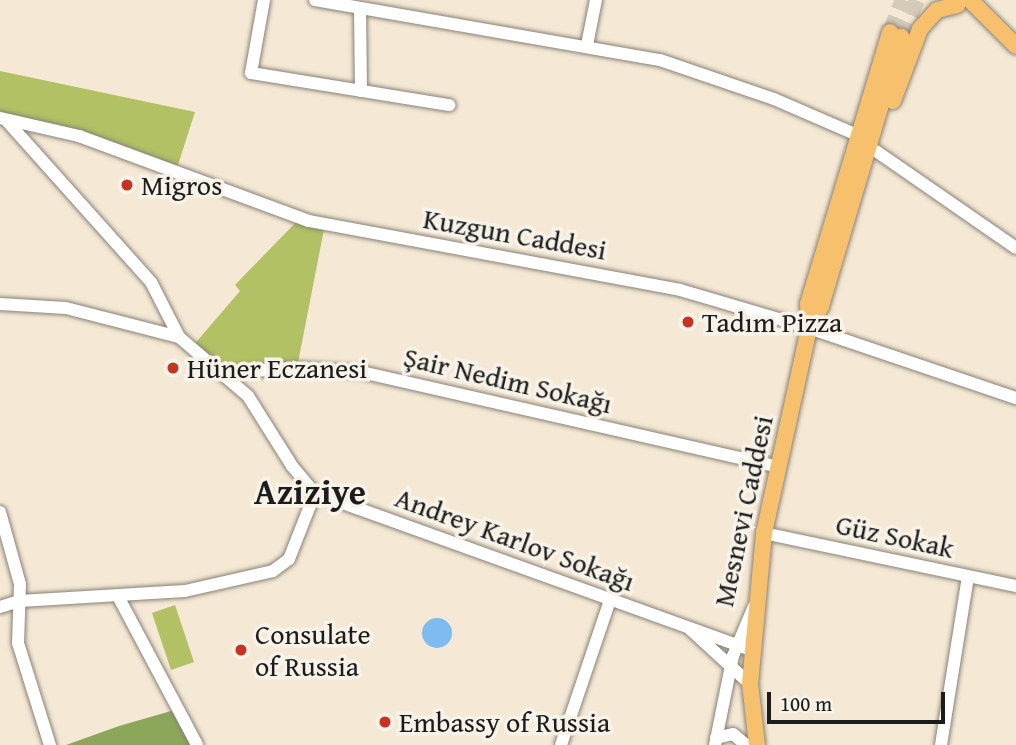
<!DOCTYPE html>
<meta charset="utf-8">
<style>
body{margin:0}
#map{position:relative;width:1016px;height:745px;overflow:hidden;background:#f5e9d5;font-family:"Gentium Book Plus",serif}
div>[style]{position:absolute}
.green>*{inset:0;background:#b1c164}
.forest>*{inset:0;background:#8ca75a}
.water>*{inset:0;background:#7dbbf1}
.round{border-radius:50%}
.major-tunnel>*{height:16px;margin-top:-8px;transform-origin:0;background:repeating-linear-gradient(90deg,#d4cab9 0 16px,transparent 0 24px)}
.roads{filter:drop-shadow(0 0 2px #888278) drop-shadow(0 0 2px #888278)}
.minor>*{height:12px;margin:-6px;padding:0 6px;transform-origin:6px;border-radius:6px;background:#fff}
.major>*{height:16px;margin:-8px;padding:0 8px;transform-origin:8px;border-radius:8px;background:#f7c06c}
.dots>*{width:19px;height:19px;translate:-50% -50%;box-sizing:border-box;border:4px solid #f7f3e8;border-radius:50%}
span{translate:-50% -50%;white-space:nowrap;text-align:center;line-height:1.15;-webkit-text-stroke:7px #f7f3e8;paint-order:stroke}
.poi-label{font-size:28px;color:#1c1c1c}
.left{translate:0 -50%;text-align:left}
.street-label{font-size:28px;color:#1c1c1c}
.district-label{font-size:35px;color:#1c1c1c;font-weight:700}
.scale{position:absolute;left:767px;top:692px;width:178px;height:32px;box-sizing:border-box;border:4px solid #1c1c1c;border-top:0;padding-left:9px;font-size:21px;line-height:24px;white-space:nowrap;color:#1c1c1c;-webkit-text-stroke:5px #f7f3e8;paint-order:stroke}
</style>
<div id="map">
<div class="green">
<i style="clip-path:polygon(0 71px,195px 112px,176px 171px,0 118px)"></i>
<i style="clip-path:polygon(300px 218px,325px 224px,297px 368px,224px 373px,192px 347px,240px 291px,235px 285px)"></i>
<i style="clip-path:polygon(175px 605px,194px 662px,171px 670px,152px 613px)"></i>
</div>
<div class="forest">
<i style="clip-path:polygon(178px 709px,197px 745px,66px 745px,119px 726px)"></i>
</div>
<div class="water">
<i class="round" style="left:422px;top:618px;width:30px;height:30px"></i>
</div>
<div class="major-tunnel">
<i style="left:890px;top:32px;width:35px;rotate:-68deg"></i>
<i style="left:901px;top:37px;width:40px;rotate:-66.6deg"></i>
</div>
<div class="roads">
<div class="minor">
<i style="left:264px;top:0;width:74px;rotate:100.1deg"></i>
<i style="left:251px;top:73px;width:201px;rotate:9.2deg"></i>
<i style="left:315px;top:0;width:350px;rotate:9.9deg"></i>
<i style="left:660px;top:60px;width:120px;rotate:18.9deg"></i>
<i style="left:774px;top:99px;width:90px;rotate:23.4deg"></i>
<i style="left:360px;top:9px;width:82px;rotate:89.3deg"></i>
<i style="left:587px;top:45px;width:46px;rotate:-78.7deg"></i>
<i style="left:0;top:118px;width:81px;rotate:12.8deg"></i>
<i style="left:79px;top:136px;width:245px;rotate:20.3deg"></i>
<i style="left:309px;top:221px;width:377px;rotate:10.5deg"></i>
<i style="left:680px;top:290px;width:134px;rotate:16.4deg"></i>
<i style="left:809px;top:328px;width:219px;rotate:18.7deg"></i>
<i style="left:6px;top:120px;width:217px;rotate:48.2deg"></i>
<i style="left:151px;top:282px;width:62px;rotate:63deg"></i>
<i style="left:179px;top:337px;width:91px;rotate:40.5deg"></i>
<i style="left:248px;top:396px;width:83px;rotate:57.8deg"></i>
<i style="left:292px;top:466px;width:35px;rotate:50deg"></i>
<i style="left:315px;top:493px;width:466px;rotate:19.8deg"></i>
<i style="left:876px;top:151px;width:170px;rotate:34.7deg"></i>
<i style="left:0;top:304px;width:66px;rotate:3.5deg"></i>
<i style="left:66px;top:308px;width:117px;rotate:14.4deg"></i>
<i style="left:224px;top:373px;width:73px;rotate:-3.9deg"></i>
<i style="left:297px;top:368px;width:64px;rotate:3.6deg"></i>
<i style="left:361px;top:372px;width:428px;rotate:12.8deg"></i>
<i style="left:0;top:512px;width:75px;rotate:74.5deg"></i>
<i style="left:20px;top:584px;width:59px;rotate:91.9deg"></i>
<i style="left:18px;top:643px;width:107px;rotate:72.6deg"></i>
<i style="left:764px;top:533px;width:258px;rotate:11.9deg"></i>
<i style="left:119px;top:598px;width:166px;rotate:62deg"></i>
<i style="left:0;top:607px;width:21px;rotate:-17deg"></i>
<i style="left:20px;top:601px;width:165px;rotate:-3.5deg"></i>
<i style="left:185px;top:591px;width:90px;rotate:-12.8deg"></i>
<i style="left:273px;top:571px;width:20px;rotate:-37deg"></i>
<i style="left:289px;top:559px;width:71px;rotate:-68.5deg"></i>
<i style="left:690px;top:629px;width:81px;rotate:42.5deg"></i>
<i style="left:716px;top:738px;width:17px;rotate:-13deg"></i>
<i style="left:733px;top:734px;width:17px;rotate:40deg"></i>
<i style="left:561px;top:745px;width:153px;rotate:-71.3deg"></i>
<i style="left:715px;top:745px;width:91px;rotate:-78.6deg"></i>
<i style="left:733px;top:656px;width:54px;rotate:-67.2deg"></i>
<i style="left:941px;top:745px;width:170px;rotate:-80.9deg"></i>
</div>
<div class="major">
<i style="left:970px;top:0;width:65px;rotate:45deg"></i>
<i style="left:893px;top:101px;width:77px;rotate:-69.4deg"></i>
<i style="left:920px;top:29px;width:25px;rotate:-48deg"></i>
<i style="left:937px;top:10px;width:21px;rotate:-14deg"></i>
<i style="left:810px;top:326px;width:23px;rotate:-61deg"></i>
<i style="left:821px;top:306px;width:281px;rotate:-73.4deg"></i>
<i style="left:757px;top:745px;width:61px;rotate:-96.5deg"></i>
<i style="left:750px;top:684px;width:152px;rotate:-84.7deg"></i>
<i style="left:764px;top:533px;width:210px;rotate:-77.6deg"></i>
<i style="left:809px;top:328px;width:24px;rotate:-92deg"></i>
<i style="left:808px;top:304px;width:284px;rotate:-73.2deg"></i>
</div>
</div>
<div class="dots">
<i style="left:127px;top:185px;background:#c8321e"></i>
<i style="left:688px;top:322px;background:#c8321e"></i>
<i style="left:173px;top:368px;background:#c8321e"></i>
<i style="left:241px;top:650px;background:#c8321e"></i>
<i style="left:385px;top:722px;background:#c8321e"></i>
</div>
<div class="poi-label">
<span class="left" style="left:141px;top:185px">Migros</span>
<span class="left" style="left:702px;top:322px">Tadım Pizza</span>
<span class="left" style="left:187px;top:368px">Hüner Eczanesi</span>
<span class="left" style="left:255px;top:650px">Consulate<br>of Russia</span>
<span class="left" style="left:399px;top:722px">Embassy of Russia</span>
</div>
<div class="street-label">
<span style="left:515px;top:234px;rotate:10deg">Kuzgun Caddesi</span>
<span style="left:508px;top:380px;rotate:13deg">Şair Nedim Sokağı</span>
<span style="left:743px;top:511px;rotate:-78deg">Mesnevi Caddesi</span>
<span style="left:895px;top:536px;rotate:12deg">Güz Sokak</span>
<span style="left:515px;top:539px;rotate:20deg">Andrey Karlov Sokağı</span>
</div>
<div class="district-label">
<span style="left:310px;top:492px">Aziziye</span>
</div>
<div class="scale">100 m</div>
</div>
